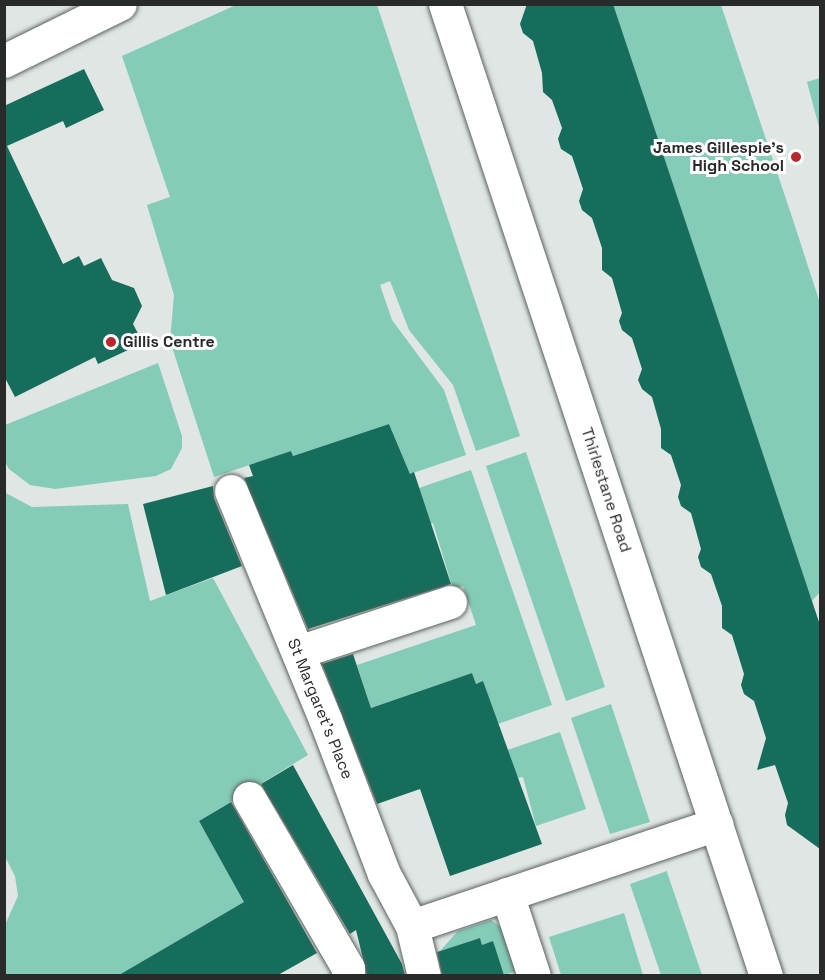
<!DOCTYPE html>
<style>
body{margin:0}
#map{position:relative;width:825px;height:980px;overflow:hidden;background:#dfe6e4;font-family:"Space Grotesk",sans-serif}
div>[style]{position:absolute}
.green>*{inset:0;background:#84ccb8}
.building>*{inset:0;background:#166d5b}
.roads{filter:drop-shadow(0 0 2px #5c6260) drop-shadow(0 0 2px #5c6260)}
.minor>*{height:33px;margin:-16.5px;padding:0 16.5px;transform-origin:16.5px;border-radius:16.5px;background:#fff}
.dots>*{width:16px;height:16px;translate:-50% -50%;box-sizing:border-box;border:3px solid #fff;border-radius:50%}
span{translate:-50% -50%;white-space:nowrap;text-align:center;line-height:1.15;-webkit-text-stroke:6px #fff;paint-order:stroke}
.poi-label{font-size:16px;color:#282b2a;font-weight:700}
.right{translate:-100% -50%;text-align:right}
.left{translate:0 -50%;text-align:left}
.street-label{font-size:16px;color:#282b2a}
.frame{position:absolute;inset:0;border:6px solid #282b2a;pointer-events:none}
</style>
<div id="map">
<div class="green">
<i style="clip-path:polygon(236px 5px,377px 5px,520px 436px,476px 451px,453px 385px,409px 330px,390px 281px,380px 285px,392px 320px,444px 390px,466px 455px,410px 474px,389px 424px,293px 456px,291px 451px,214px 477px,170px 341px,174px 295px,147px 205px,170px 197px,122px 56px)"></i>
<i style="clip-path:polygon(613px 5px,721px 5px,792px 217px,820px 303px,820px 592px,812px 601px)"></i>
<i style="clip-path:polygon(820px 78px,820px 131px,807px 82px)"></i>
<i style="clip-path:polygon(158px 363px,182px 436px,182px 448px,171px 469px,156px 476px,55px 489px,30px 485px,9px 469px,5px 462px,5px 425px)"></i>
<i style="clip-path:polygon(526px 452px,605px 687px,566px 701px,486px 466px)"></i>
<i style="clip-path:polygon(471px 470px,552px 705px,498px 724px,483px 682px,476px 684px,472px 673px,371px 708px,357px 665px,476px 625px,463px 586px,453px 589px,433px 523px,428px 524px,416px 489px)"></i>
<i style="clip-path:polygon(4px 492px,32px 507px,128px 504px,150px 601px,213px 578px,308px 755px,199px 821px,246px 901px,119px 975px,5px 975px,5px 925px,18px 896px,15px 876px,4px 855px)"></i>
<i style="clip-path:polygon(611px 704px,650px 822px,610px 834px,571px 718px)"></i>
<i style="clip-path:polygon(560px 732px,586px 809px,536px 826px,523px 777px,517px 778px,507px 750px)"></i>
<i style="clip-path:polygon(667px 871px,667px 872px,702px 975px,661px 975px,630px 884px)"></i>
<i style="clip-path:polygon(624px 913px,643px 975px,561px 975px,549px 937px)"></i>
<i style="clip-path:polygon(491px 920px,505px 930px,518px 971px,504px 975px,493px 942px,482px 945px,480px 938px,440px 951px,458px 931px)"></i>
</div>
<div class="building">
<i style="clip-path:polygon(527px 4px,613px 4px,820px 625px,820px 849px,787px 825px,785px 815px,788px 803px,775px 765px,757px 770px,766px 738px,754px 701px,744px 694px,741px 685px,744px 674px,732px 635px,722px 628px,722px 606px,711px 574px,701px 567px,698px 557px,701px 549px,691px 513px,681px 506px,678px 497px,681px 485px,671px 455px,661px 448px,661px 429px,652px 397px,642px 389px,638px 380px,642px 369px,632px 338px,622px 330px,619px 321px,622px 313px,612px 278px,602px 270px,602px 248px,592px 218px,582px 210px,579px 201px,583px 189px,572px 156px,561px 149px,558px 139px,562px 128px,552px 100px,543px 92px,542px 73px,533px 41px,523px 33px,520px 24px)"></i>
<i style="clip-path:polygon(84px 69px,104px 110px,66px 128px,63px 121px,7px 146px,63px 264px,79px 256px,84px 266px,101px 258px,112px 280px,134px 288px,142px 306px,133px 324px,143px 343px,98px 364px,95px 357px,15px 397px,4px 376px,4px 106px)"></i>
<i style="clip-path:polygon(389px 424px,410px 474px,414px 472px,451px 584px,308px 629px,244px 478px,253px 476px,249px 465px,291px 451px,293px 456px)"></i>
<i style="clip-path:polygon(213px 486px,214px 498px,242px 566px,166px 595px,143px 504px)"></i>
<i style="clip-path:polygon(353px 654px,371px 708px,472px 673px,476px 684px,483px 681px,542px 844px,450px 876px,420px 789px,377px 804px,322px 664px)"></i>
<i style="clip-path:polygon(293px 765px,402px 964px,405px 975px,367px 975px,356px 930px,350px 934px,261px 784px)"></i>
<i style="clip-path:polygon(231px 802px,317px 953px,278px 975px,119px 975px,244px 902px,199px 821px)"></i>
<i style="clip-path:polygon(480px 938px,482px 945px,493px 941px,504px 975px,442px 975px,437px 952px)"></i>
</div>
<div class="roads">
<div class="minor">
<i style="left:445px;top:4px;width:1024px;rotate:71.72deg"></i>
<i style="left:4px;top:61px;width:129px;rotate:-26.2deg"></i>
<i style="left:231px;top:491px;width:247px;rotate:67.6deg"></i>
<i style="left:325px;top:719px;width:166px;rotate:69.2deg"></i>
<i style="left:384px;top:874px;width:59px;rotate:61.7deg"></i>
<i style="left:412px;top:926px;width:51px;rotate:76.5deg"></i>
<i style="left:298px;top:652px;width:160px;rotate:-18.2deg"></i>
<i style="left:249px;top:798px;width:197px;rotate:59.8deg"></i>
<i style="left:348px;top:968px;width:8px;rotate:90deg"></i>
<i style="left:507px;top:894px;width:86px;rotate:71.8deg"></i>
<i style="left:412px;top:926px;width:321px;rotate:-18.5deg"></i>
</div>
</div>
<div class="dots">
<i style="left:796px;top:157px;background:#b8282c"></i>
<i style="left:111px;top:342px;background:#b8282c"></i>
</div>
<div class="poi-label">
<span class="right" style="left:784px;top:157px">James Gillespie's<br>High School</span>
<span class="left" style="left:123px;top:342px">Gillis Centre</span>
</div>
<div class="street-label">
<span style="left:606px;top:490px;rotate:72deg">Thirlestane Road</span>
<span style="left:320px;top:709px;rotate:68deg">St Margaret's Place</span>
</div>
<div class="frame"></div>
</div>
